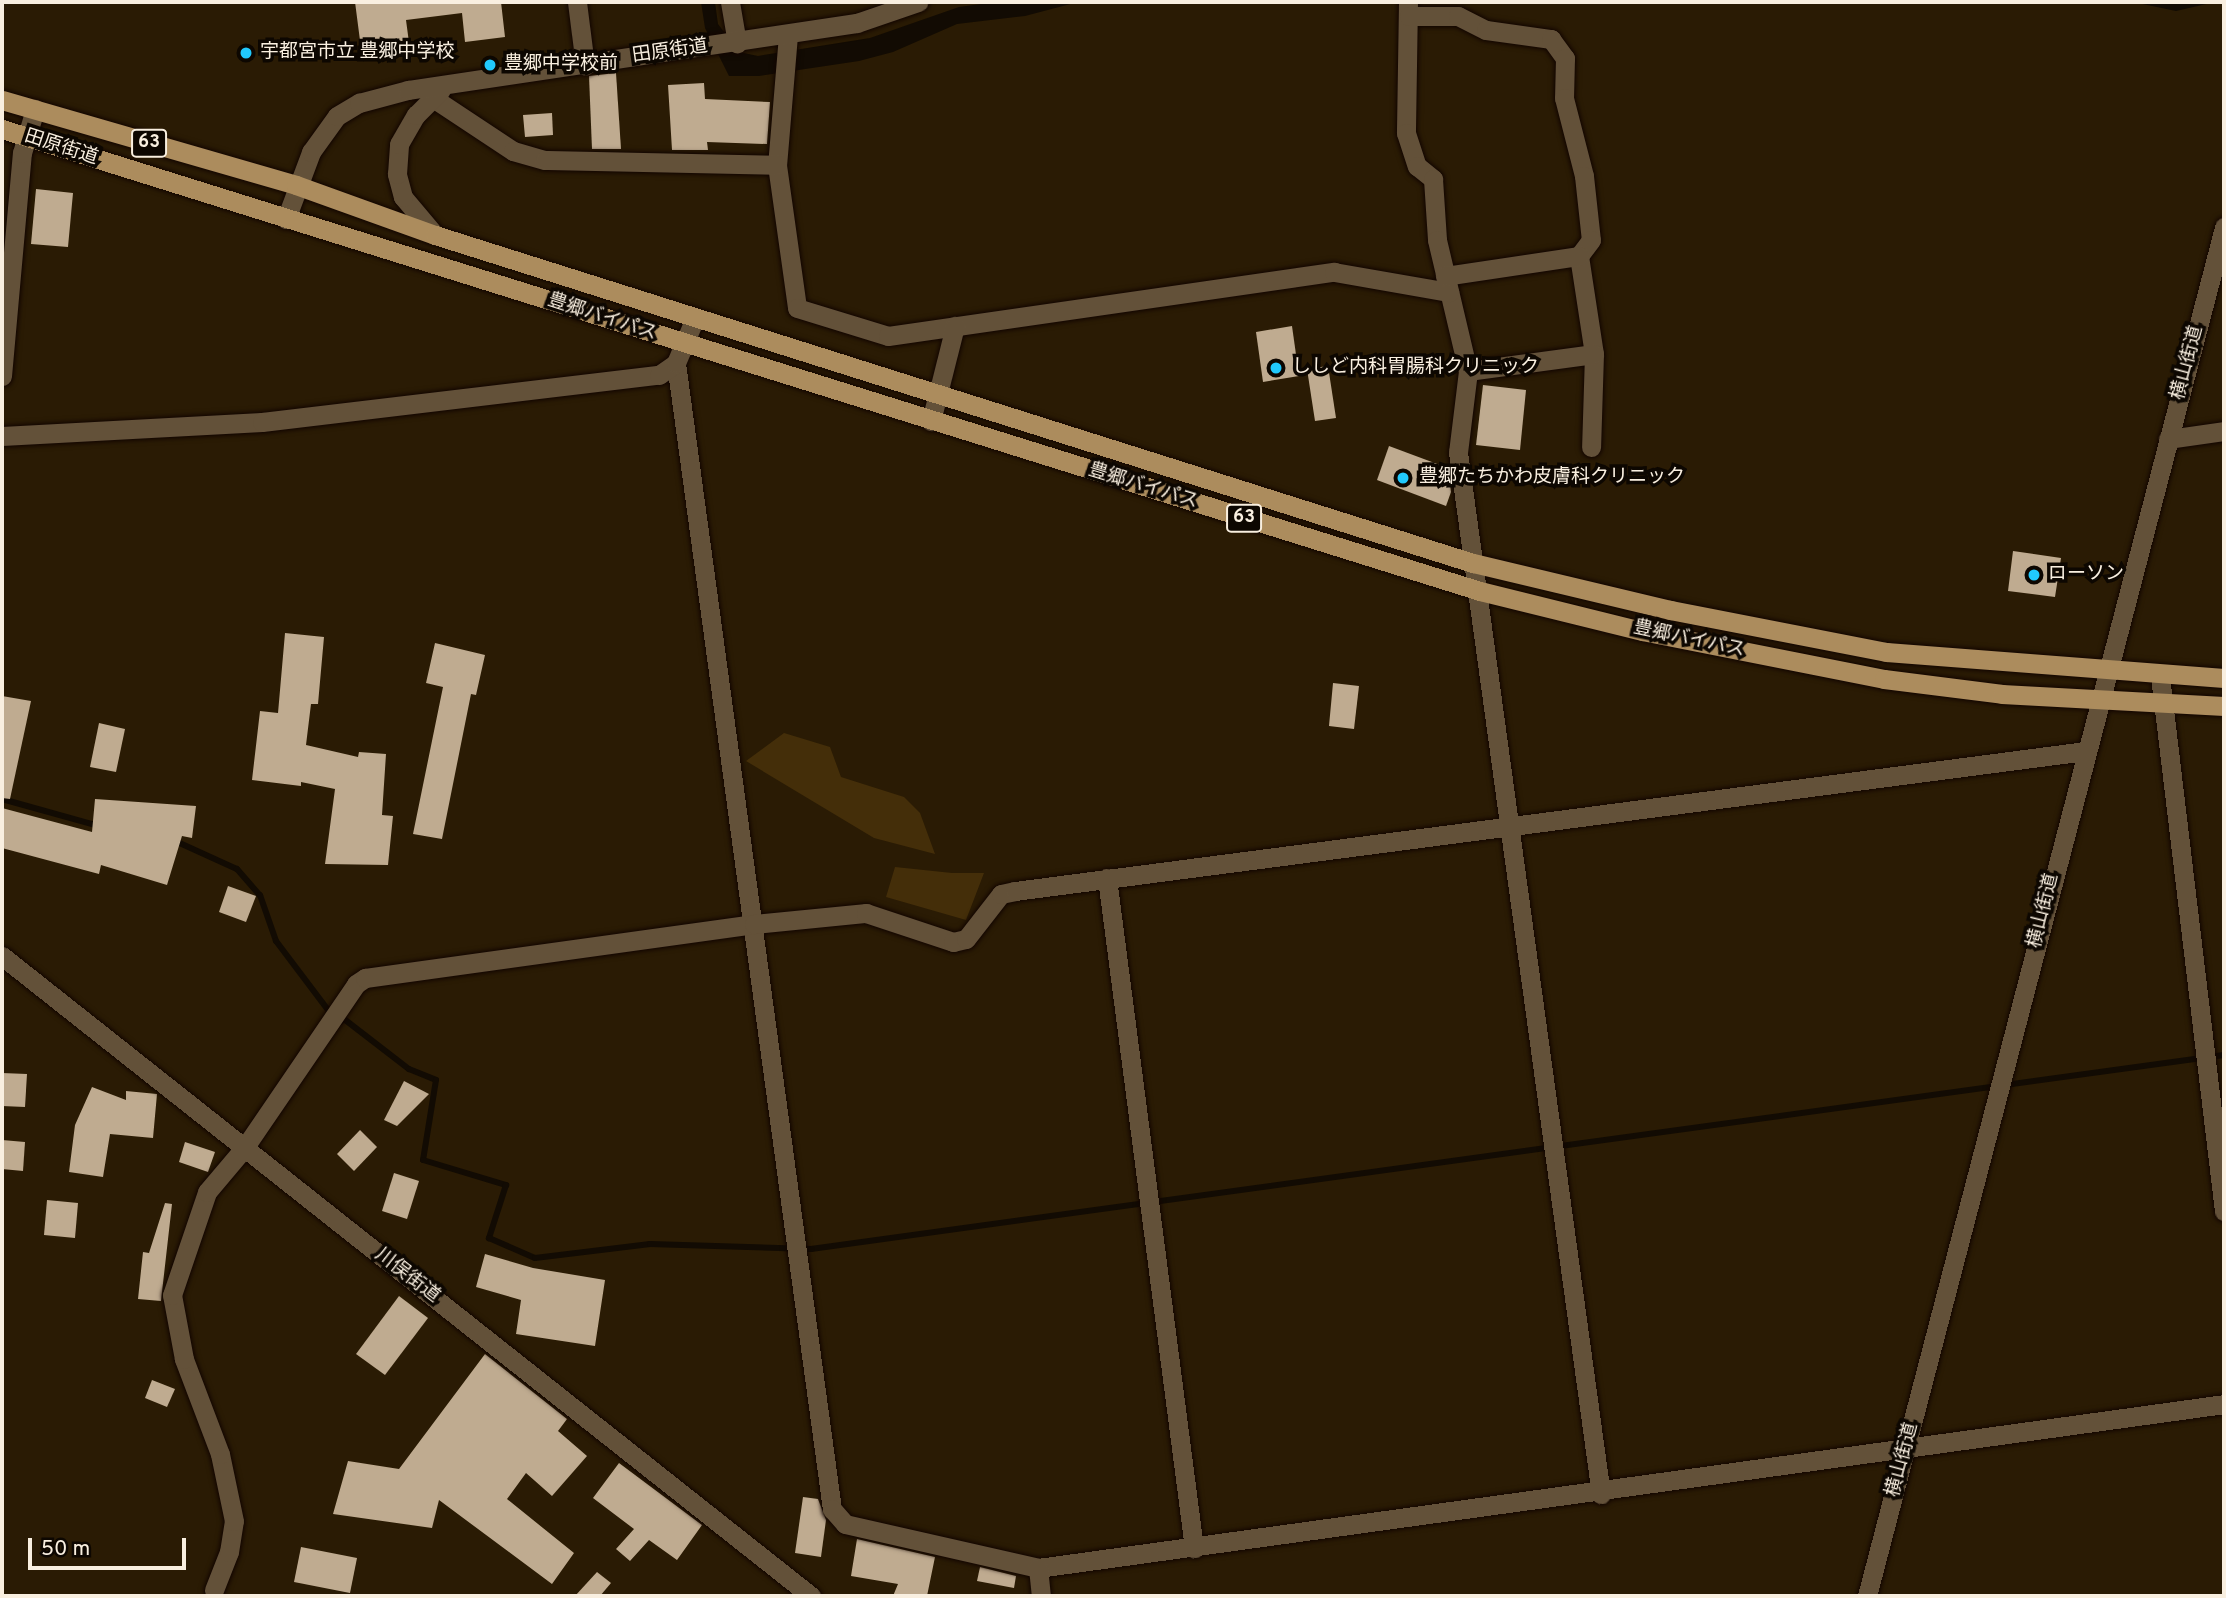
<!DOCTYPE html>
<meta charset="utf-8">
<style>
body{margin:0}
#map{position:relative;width:2226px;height:1598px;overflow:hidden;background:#2a1b04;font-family:Overpass,"Noto Sans JP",sans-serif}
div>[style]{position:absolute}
.green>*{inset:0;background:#442e09}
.water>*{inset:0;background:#120b03}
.stream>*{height:6px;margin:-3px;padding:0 3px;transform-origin:3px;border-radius:3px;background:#120b03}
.building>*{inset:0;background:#bfab90}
.roads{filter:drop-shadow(0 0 2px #120500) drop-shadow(0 0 2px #120500)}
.minor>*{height:19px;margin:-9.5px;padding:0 9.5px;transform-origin:9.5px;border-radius:9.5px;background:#635139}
.tertiary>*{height:19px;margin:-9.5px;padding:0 9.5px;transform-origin:9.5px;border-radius:9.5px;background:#635139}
.secondary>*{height:19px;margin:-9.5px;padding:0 9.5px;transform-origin:9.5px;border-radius:9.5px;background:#635139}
.primary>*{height:19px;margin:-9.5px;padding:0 9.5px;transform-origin:9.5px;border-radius:9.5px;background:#ac8c5d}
.dots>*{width:19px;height:19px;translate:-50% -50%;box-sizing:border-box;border:4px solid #0d0701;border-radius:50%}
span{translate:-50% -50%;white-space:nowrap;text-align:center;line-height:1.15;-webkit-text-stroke:7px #0d0701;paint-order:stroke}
.shield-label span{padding:2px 5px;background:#0d0701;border:2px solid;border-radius:5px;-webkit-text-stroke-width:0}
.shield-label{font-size:18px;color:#f9efe0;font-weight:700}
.street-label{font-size:19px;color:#f9efe0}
.poi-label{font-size:19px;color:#f9efe0}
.left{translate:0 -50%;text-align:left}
.frame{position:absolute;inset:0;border:4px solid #f9efe0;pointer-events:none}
.scale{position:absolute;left:28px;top:1538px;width:158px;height:32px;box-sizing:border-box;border:4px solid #f9efe0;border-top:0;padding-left:9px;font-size:21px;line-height:24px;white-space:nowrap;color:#f9efe0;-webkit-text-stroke:5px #0d0701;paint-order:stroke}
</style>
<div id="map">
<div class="green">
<i style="clip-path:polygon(784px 733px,830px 747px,841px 777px,904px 797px,920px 813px,935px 854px,874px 838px,746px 761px)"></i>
<i style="clip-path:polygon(895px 867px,952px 873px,984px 873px,966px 920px,886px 897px)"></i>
</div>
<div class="water">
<i style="clip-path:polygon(701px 2px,715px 2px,718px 24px,739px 52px,758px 56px,870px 38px,959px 7px,996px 2px,1078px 2px,1025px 16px,957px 24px,893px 52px,859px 61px,759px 76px,729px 76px,705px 28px)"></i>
<i style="clip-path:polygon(2133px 2px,2215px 2px,2176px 11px)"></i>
</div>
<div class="stream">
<i style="left:2px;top:799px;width:101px;rotate:15.6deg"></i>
<i style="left:173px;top:840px;width:70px;rotate:24.4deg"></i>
<i style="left:237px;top:869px;width:35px;rotate:49deg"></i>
<i style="left:260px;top:895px;width:49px;rotate:70.8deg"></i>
<i style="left:276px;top:941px;width:91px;rotate:53deg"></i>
<i style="left:340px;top:1022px;width:5px;rotate:-37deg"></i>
<i style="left:344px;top:1019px;width:82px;rotate:37.6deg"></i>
<i style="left:409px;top:1069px;width:29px;rotate:22deg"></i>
<i style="left:436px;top:1080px;width:81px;rotate:99.2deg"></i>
<i style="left:423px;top:1160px;width:87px;rotate:16.8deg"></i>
<i style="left:506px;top:1185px;width:56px;rotate:107.8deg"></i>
<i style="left:489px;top:1238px;width:50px;rotate:23.5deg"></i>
<i style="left:535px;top:1258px;width:116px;rotate:-6.9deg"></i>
<i style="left:650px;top:1244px;width:161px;rotate:1.8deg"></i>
<i style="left:811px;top:1249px;width:1426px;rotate:-7.82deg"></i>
</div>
<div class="building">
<i style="clip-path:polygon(355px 2px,501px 2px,505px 37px,465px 42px,462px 13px,406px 20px,410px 50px,362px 56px)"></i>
<i style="clip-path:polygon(616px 73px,621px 149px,592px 149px,589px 76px)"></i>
<i style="clip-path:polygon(704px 83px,705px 99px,770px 102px,767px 144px,707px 142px,708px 150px,672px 150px,668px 85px)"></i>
<i style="clip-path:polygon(552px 113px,553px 135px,525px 137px,523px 115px)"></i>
<i style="clip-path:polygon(36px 189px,73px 193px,68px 247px,31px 244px)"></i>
<i style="clip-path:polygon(1292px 326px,1299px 376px,1263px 382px,1256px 332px)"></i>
<i style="clip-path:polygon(1328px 366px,1336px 418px,1315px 421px,1307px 369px)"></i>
<i style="clip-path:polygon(1483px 385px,1526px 390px,1520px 450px,1476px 445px)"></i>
<i style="clip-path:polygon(1389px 446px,1448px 468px,1451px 492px,1446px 506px,1377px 480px)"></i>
<i style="clip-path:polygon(2013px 551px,2061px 558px,2055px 597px,2008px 591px)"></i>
<i style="clip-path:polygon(285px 633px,324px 637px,318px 704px,311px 704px,306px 745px,358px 757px,359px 752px,386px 754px,382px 815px,393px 816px,388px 865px,325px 864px,335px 789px,301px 782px,301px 786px,252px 780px,260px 711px,278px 713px)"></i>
<i style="clip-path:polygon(435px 643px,485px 655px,476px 695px,471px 694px,442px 839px,413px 834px,443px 687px,426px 683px)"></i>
<i style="clip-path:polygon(1333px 683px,1359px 686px,1354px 729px,1329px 726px)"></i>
<i style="clip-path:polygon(2px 696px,31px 701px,10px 799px,2px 798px)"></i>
<i style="clip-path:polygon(99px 723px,125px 729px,116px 772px,90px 767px)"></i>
<i style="clip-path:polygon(95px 799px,196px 806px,192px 838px,182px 836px,167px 885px,101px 865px,99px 874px,2px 848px,2px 808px,92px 832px)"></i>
<i style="clip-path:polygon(228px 886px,256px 896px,246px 922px,219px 912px)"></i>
<i style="clip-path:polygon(2px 1073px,27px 1074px,25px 1107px,2px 1106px)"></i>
<i style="clip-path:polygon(404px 1081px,429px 1094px,397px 1126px,384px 1120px)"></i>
<i style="clip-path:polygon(92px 1087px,126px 1100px,126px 1091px,157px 1094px,153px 1138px,110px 1134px,103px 1177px,69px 1172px,75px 1125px)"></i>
<i style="clip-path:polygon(360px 1130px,377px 1147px,354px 1171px,337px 1154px)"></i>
<i style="clip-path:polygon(2px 1140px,25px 1142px,23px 1171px,2px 1169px)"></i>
<i style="clip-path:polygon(185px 1142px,215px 1152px,208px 1172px,179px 1162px)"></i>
<i style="clip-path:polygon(394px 1173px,419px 1181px,407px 1219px,382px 1211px)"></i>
<i style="clip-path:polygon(47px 1200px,78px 1203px,75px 1238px,44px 1235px)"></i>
<i style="clip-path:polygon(165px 1203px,172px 1204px,161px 1301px,138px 1299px,143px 1252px,149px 1253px)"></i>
<i style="clip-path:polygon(485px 1254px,533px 1268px,605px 1280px,595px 1346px,516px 1334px,521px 1300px,476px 1287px)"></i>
<i style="clip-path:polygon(399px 1296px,428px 1318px,385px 1375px,356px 1354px)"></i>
<i style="clip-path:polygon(485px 1354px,567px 1419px,558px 1431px,587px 1456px,552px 1496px,526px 1473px,507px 1499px,574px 1553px,552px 1584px,439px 1500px,432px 1528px,333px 1514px,348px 1461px,399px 1469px)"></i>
<i style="clip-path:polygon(152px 1380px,175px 1389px,167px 1407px,145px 1398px)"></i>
<i style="clip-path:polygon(619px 1463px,702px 1525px,677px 1560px,649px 1540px,630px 1561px,616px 1549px,634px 1529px,593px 1498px)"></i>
<i style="clip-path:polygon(803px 1497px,818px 1499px,826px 1520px,821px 1557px,795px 1553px)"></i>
<i style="clip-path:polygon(857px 1539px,935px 1557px,927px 1596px,893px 1596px,898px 1584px,851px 1576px)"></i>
<i style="clip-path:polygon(301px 1547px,357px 1558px,350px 1593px,294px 1582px)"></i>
<i style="clip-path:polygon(980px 1567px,1016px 1576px,1014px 1588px,977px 1581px)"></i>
<i style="clip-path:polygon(597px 1572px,611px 1583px,600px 1596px,575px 1596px)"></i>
</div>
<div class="roads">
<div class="minor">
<i style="left:577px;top:2px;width:64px;rotate:82.8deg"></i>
<i style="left:730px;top:2px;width:42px;rotate:80.3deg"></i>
<i style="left:1408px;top:2px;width:131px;rotate:90.9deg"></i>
<i style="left:1406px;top:133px;width:35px;rotate:72deg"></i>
<i style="left:1417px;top:166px;width:21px;rotate:39deg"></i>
<i style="left:1433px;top:179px;width:61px;rotate:86.2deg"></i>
<i style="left:1437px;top:240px;width:135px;rotate:76.7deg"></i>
<i style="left:1468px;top:371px;width:82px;rotate:97deg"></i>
<i style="left:1458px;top:452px;width:1052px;rotate:82.19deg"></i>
<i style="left:1409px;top:16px;width:49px"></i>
<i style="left:1458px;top:16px;width:31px;rotate:27deg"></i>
<i style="left:1486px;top:30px;width:66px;rotate:7.9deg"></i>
<i style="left:1551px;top:39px;width:24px;rotate:54deg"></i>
<i style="left:1565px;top:58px;width:40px;rotate:91.4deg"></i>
<i style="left:1564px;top:98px;width:81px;rotate:75.6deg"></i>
<i style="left:1584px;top:176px;width:64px;rotate:83.8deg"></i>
<i style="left:1591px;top:240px;width:20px;rotate:127deg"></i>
<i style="left:1579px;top:256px;width:99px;rotate:81.3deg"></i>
<i style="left:1594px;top:354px;width:93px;rotate:91.8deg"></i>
<i style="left:788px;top:35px;width:130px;rotate:94.8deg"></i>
<i style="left:777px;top:165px;width:144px;rotate:82deg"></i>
<i style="left:797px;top:308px;width:95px;rotate:17.1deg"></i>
<i style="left:888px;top:336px;width:451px;rotate:-8.2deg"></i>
<i style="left:1334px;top:272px;width:117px;rotate:9.9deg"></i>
<i style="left:433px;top:98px;width:96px;rotate:33.5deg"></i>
<i style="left:513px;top:151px;width:33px;rotate:16deg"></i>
<i style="left:545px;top:160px;width:232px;rotate:1.2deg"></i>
<i style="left:435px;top:235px;width:50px;rotate:-130.1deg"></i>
<i style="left:403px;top:197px;width:24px;rotate:-105deg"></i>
<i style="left:397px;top:174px;width:30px;rotate:-86deg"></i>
<i style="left:399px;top:144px;width:34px;rotate:-60deg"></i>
<i style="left:416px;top:115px;width:35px;rotate:-45deg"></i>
<i style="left:1445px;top:276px;width:135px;rotate:-8.5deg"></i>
<i style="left:676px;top:363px;width:1157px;rotate:82.25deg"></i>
<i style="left:832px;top:1509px;width:20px;rotate:49deg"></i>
<i style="left:845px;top:1524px;width:198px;rotate:12.8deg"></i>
<i style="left:1038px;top:1568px;width:1197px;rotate:-7.87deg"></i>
<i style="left:1468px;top:371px;width:127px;rotate:-7.7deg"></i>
<i style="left:2px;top:376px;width:224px;rotate:-84.9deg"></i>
<i style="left:22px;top:153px;width:46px;rotate:-73.5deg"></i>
<i style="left:931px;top:421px;width:98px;rotate:-75.8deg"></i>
<i style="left:2px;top:436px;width:260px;rotate:-3.1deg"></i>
<i style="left:262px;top:422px;width:400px;rotate:-6.8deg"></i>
<i style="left:659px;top:375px;width:21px;rotate:-35deg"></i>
<i style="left:676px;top:363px;width:49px;rotate:-67.1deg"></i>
<i style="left:2168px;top:439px;width:57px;rotate:-8.1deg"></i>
<i style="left:2160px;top:676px;width:539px;rotate:83.18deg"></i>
<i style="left:1107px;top:878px;width:676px;rotate:82.6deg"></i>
<i style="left:1038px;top:1568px;width:28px;rotate:84deg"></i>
<i style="left:214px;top:1590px;width:41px;rotate:-68.5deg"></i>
<i style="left:229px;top:1552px;width:31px;rotate:-81deg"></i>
<i style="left:234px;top:1521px;width:68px;rotate:-101.8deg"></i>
<i style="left:220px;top:1454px;width:102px;rotate:-110.8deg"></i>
<i style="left:184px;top:1359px;width:65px;rotate:-100.6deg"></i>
<i style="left:172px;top:1295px;width:109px;rotate:-71.2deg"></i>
<i style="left:207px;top:1192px;width:59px;rotate:-49.8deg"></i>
<i style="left:245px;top:1147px;width:197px;rotate:-55.7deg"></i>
<i style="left:356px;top:984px;width:11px;rotate:-34deg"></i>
<i style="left:365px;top:978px;width:393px;rotate:-7.9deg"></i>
<i style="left:754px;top:924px;width:113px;rotate:-5.6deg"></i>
<i style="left:866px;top:913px;width:92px;rotate:18.4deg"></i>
<i style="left:953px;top:942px;width:13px;rotate:-13deg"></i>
<i style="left:966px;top:939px;width:57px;rotate:-52.1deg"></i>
<i style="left:1001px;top:894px;width:14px;rotate:-12deg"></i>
<i style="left:1015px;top:891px;width:1079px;rotate:-7.45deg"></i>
</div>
<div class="tertiary">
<i style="left:286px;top:219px;width:72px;rotate:-69.5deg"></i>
<i style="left:311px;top:152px;width:44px;rotate:-54.2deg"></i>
<i style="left:337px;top:116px;width:26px;rotate:-31deg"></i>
<i style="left:359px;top:103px;width:51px;rotate:-14.9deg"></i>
<i style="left:408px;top:90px;width:454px;rotate:-8.5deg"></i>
<i style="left:857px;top:23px;width:65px;rotate:-19deg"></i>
<i style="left:1867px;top:1596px;width:1415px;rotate:-75.38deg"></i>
</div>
<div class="secondary">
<i style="left:2px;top:956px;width:1032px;rotate:38.35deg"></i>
</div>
<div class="primary">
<i style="left:2px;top:100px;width:306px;rotate:16.1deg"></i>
<i style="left:296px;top:185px;width:148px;rotate:19.8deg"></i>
<i style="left:435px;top:235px;width:1089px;rotate:17.54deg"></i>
<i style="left:1473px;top:563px;width:203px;rotate:13.4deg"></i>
<i style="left:1670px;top:610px;width:220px;rotate:11deg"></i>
<i style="left:1886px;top:652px;width:339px;rotate:4.4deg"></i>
<i style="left:2px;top:129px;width:1549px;rotate:17.36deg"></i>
<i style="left:1480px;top:591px;width:167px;rotate:13.9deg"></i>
<i style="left:1642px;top:631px;width:247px;rotate:11.2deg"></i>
<i style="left:1884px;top:679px;width:119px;rotate:7.2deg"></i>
<i style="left:2002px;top:694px;width:222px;rotate:3.1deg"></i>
</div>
</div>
<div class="dots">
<i style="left:246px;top:53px;background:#21c9fd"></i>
<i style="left:490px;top:65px;background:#21c9fd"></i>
<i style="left:1276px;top:368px;background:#21c9fd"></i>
<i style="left:1403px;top:478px;background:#21c9fd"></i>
<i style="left:2034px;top:575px;background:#21c9fd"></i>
</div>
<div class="shield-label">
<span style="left:149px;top:143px">63</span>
<span style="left:1244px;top:518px">63</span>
</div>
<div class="street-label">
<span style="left:670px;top:52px;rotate:-8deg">田原街道</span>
<span style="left:61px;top:148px;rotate:18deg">田原街道</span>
<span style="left:602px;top:318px;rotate:18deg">豊郷バイパス</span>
<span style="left:2188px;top:363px;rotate:-75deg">横山街道</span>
<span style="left:1143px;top:487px;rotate:17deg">豊郷バイパス</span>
<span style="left:1689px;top:640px;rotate:12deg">豊郷バイパス</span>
<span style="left:2044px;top:911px;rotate:-76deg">横山街道</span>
<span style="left:407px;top:1276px;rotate:38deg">川俣街道</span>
<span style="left:1903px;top:1460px;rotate:-75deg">横山街道</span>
</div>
<div class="poi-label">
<span class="left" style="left:260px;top:53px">宇都宮市立 豊郷中学校</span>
<span class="left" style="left:504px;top:65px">豊郷中学校前</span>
<span class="left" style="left:1292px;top:368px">ししど内科胃腸科クリニック</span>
<span class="left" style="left:1419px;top:478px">豊郷たちかわ皮膚科クリニック</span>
<span class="left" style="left:2048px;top:575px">ローソン</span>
</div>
<div class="frame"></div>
<div class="scale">50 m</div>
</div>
